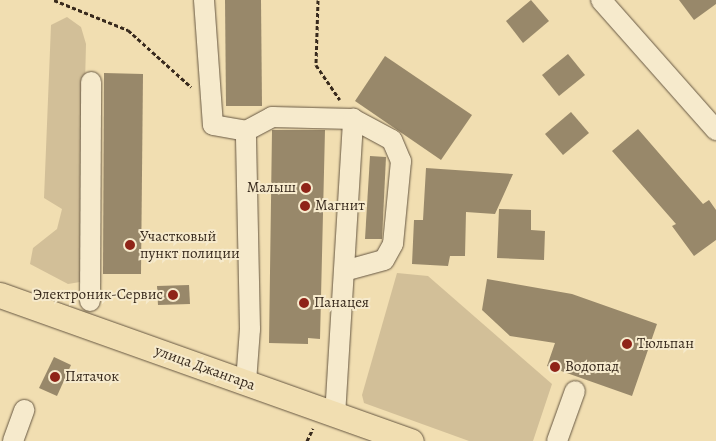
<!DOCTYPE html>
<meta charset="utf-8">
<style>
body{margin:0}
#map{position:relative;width:716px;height:441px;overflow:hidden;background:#f1deb1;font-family:Alegreya,serif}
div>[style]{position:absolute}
.green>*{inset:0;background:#d2bf98}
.building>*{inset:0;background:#98886a}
.path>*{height:3px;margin-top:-1.5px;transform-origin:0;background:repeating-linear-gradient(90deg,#382a1d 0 4px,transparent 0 6.5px)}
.roads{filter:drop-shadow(0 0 1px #665742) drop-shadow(0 0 1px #665742)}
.minor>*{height:20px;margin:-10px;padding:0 10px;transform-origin:10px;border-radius:10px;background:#f6eacc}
.major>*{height:25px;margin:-12.5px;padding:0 12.5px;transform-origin:12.5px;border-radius:12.5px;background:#f1deb1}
.dots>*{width:14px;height:14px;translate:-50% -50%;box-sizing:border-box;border:2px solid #f6eacc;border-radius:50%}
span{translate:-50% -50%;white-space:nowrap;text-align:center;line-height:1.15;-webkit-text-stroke:4px #f6eacc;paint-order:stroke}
.poi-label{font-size:15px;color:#382a1d}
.right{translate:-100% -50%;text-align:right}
.left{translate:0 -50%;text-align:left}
.street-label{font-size:15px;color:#382a1d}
</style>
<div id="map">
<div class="green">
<i style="clip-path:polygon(67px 17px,81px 27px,86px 44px,80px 282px,68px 284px,30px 264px,33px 248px,57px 229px,62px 209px,44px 198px,51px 25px)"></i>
<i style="clip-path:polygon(397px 273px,428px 276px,552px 384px,533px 441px,469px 441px,364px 403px,362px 395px)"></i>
</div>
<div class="building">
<i style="clip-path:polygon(225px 0,261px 0,262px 106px,226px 106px)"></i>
<i style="clip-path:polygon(531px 0,549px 21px,523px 43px,506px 21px)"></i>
<i style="clip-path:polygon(679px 0,716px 0,716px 4px,694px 20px)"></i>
<i style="clip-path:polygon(568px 54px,585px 75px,559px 96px,542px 75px)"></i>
<i style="clip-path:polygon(385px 56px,472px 115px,441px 160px,355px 101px)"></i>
<i style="clip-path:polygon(104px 73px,143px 74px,141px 274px,103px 274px)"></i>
<i style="clip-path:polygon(571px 112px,589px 133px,563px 155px,545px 134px)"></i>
<i style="clip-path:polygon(638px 129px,703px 204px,709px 200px,716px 210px,716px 240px,694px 256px,672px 226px,676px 224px,612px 151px)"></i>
<i style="clip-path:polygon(272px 130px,325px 130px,320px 339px,308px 338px,308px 344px,269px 343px)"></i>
<i style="clip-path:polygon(370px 156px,386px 157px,382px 239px,365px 239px)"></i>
<i style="clip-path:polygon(426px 168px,513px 174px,495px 214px,466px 212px,465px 256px,450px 256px,448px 266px,412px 264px,414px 220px,423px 220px)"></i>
<i style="clip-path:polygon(499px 209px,531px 210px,531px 230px,545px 231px,544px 260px,497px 258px)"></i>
<i style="clip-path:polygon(487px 279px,572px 294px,657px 324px,632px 396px,547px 366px,555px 343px,510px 336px,482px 310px)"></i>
<i style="clip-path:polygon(189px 285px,190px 304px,158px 305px,157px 286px)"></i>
<i style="clip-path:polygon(54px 357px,71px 365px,57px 396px,39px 388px)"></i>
</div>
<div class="path">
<i style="left:54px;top:0;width:80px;rotate:22.1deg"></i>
<i style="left:128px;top:30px;width:85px;rotate:42.1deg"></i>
<i style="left:318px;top:0;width:65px;rotate:91.8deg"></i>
<i style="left:316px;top:65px;width:42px;rotate:55.6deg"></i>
<i style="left:307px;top:441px;width:14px;rotate:-65deg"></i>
</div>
<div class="roads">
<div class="minor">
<i style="left:204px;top:0;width:125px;rotate:85.9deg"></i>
<i style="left:213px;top:125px;width:34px;rotate:10deg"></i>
<i style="left:601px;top:0;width:174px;rotate:48.5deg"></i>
<i style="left:90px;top:301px;width:219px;rotate:-89.7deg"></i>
<i style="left:246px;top:382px;width:53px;rotate:-85.7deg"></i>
<i style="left:250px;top:329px;width:198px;rotate:-91.2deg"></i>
<i style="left:246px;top:131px;width:30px;rotate:-28deg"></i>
<i style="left:272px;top:117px;width:81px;rotate:1.4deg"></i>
<i style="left:353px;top:119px;width:44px;rotate:28.3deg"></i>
<i style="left:392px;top:140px;width:23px;rotate:67deg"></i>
<i style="left:401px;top:161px;width:83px;rotate:95.5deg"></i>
<i style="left:393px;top:244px;width:18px;rotate:119deg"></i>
<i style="left:384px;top:260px;width:41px;rotate:164.6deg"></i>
<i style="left:335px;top:416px;width:298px;rotate:-86.5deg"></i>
<i style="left:13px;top:441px;width:33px;rotate:-70deg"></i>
<i style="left:557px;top:441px;width:53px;rotate:-70.2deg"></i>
</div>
<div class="major">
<i style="left:0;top:295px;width:436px;rotate:19.6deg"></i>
</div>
</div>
<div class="dots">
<i style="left:306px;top:188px;background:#8f2418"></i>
<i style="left:305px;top:206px;background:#8f2418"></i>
<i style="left:130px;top:245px;background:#8f2418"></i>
<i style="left:173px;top:295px;background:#8f2418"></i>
<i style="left:304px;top:303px;background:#8f2418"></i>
<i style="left:627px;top:344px;background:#8f2418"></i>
<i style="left:555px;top:367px;background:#8f2418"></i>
<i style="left:55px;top:377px;background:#8f2418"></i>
</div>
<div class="poi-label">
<span class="right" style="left:296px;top:188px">Малыш</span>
<span class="left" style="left:315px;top:206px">Магнит</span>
<span class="left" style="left:140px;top:245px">Участковый<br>пункт полиции</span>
<span class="right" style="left:163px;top:295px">Электроник-Сервис</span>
<span class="left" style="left:314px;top:303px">Панацея</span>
<span class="left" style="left:637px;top:344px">Тюльпан</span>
<span class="left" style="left:565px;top:367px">Водопад</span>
<span class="left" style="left:65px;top:377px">Пятачок</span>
</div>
<div class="street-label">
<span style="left:205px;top:368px;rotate:20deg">улица Джангара</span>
</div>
</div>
